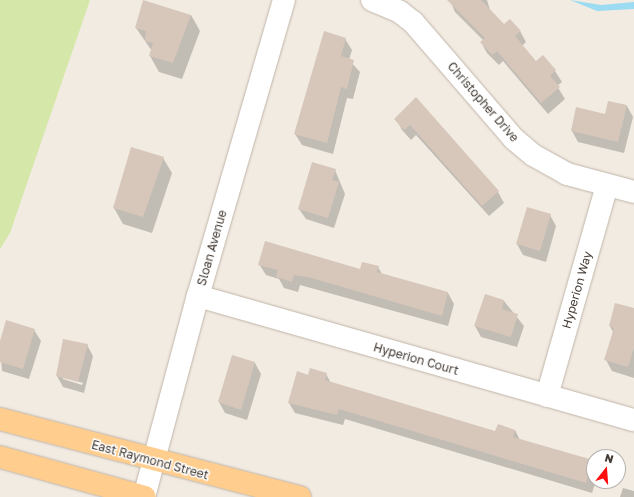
<!DOCTYPE html>
<style>
body{margin:0}
#map{position:relative;width:634px;height:497px;overflow:hidden;background:#f2ebe2;font-family:"Golos Text",sans-serif}
div>[style]{position:absolute}
.green>*{inset:0;background:#d5e8a9}
.water>*{inset:0;background:#9bdcf2}
.shadow>*{inset:0;background:#0003}
.building>*{inset:0;background:#d7c7ba}
.roads{filter:drop-shadow(0 0 1px #c0b4a8) drop-shadow(0 0 1px #c0b4a8)}
.minor>*{height:22px;margin:-11px;padding:0 11px;transform-origin:11px;border-radius:11px;background:#fff}
.major>*{height:22px;margin:-11px;padding:0 11px;transform-origin:11px;border-radius:11px;background:#ffcd8e}
span{translate:-50% -50%;white-space:nowrap;text-align:center;line-height:1.15;-webkit-text-stroke:3px #fff;paint-order:stroke}
.street-label{font-size:12px;color:#433a33}
.north{position:absolute;left:586px;top:449px;width:40px;height:40px;box-sizing:border-box;background:#fff;border:1px solid #b4b0ad;border-radius:50%;rotate:17deg;font-size:11px;font-weight:700;line-height:16px;text-align:center;color:#433a33}
.north::after{content:'';display:block;margin:auto;width:14px;height:18px;background:#ff0c0d;clip-path:polygon(50% 0,100% 100%,50% 72%,0 100%)}
</style>
<div id="map">
<div class="green">
<i style="clip-path:polygon(0 0,90px 0,10px 233px,0 249px)"></i>
</div>
<div class="water">
<i style="clip-path:polygon(570px 0,601px 5px,634px 2px,634px 9px,597px 11px)"></i>
</div>
<div class="shadow">
<i style="clip-path:polygon(450px 0,487px 0,490px 10px,504px 26px,520px 31px,526px 42px,522px 46px,536px 62px,543px 56px,555px 71px,562px 82px,557px 86px,565px 99px,548px 114px,503px 61px,499px 65px,487px 53px,481px 42px,483px 40px,455px 12px)"></i>
<i style="clip-path:polygon(191px 15px,200px 31px,182px 79px,159px 72px,150px 56px,152px 51px,136px 28px)"></i>
<i style="clip-path:polygon(345px 39px,352px 50px,349px 60px,360px 72px,353px 99px,347px 98px,333px 154px,302px 145px,295px 134px)"></i>
<i style="clip-path:polygon(416px 98px,498px 192px,504px 203px,489px 216px,416px 135px,411px 140px,402px 130px,396px 119px)"></i>
<i style="clip-path:polygon(627px 106px,633px 117px,624px 153px,578px 142px,572px 131px)"></i>
<i style="clip-path:polygon(163px 158px,172px 173px,152px 233px,123px 224px,114px 208px)"></i>
<i style="clip-path:polygon(335px 170px,345px 194px,334px 228px,306px 219px,299px 209px)"></i>
<i style="clip-path:polygon(550px 215px,556px 226px,546px 262px,523px 255px,517px 244px)"></i>
<i style="clip-path:polygon(259px 264px,361px 270px,378px 267px,382px 274px,448px 293px,454px 304px,448px 326px,300px 285px,298px 292px,284px 288px,279px 279px,266px 275px)"></i>
<i style="clip-path:polygon(504px 301px,524px 326px,517px 347px,481px 337px,475px 326px)"></i>
<i style="clip-path:polygon(634px 309px,634px 378px,612px 371px,606px 360px,613px 332px,610px 326px)"></i>
<i style="clip-path:polygon(34px 330px,41px 341px,29px 379px,2px 371px,0 345px)"></i>
<i style="clip-path:polygon(evenodd,87px 345px,93px 356px,84px 393px,63px 387px,57px 376px,87px 345px,63px 377px,83px 383px,82px 385px,63px 379px,63px 377px)"></i>
<i style="clip-path:polygon(233px 356px,255px 363px,261px 374px,247px 420px,225px 413px,219px 402px)"></i>
<i style="clip-path:polygon(326px 374px,331px 383px,496px 432px,515px 430px,520px 440px,592px 461px,596px 481px,592px 493px,345px 419px,343px 425px,295px 413px,289px 403px,308px 376px)"></i>
<i style="clip-path:polygon(623px 488px,634px 491px,634px 497px,620px 497px)"></i>
</div>
<div class="building">
<i style="clip-path:polygon(143px 0,191px 15px,173px 63px,149px 56px,153px 43px,145px 41px,146px 31px,135px 28px)"></i>
<i style="clip-path:polygon(447px 0,481px 0,504px 24px,510px 19px,521px 31px,515px 36px,536px 61px,543px 55px,556px 70px,550px 76px,560px 87px,541px 103px,497px 51px,492px 55px,480px 42px,485px 38px)"></i>
<i style="clip-path:polygon(324px 31px,346px 38px,341px 56px,354px 60px,347px 89px,341px 87px,327px 143px,294px 134px)"></i>
<i style="clip-path:polygon(416px 97px,499px 191px,482px 206px,410px 125px,404px 130px,394px 119px)"></i>
<i style="clip-path:polygon(608px 101px,627px 105px,618px 142px,571px 131px,576px 107px,605px 114px)"></i>
<i style="clip-path:polygon(131px 147px,164px 157px,143px 217px,113px 208px)"></i>
<i style="clip-path:polygon(312px 162px,336px 169px,332px 180px,339px 182px,328px 218px,298px 209px)"></i>
<i style="clip-path:polygon(527px 207px,551px 214px,540px 251px,516px 244px)"></i>
<i style="clip-path:polygon(265px 241px,360px 269px,362px 262px,379px 266px,377px 272px,448px 292px,442px 316px,308px 277px,294px 275px,292px 282px,276px 277px,278px 270px,258px 265px)"></i>
<i style="clip-path:polygon(485px 294px,504px 300px,502px 309px,518px 314px,511px 337px,474px 326px)"></i>
<i style="clip-path:polygon(615px 303px,634px 308px,634px 348px,628px 367px,604px 360px,614px 328px,609px 326px)"></i>
<i style="clip-path:polygon(6px 320px,35px 329px,23px 369px,0 362px,0 341px)"></i>
<i style="clip-path:polygon(63px 339px,88px 344px,78px 382px,56px 376px)"></i>
<i style="clip-path:polygon(232px 355px,255px 362px,241px 410px,218px 402px)"></i>
<i style="clip-path:polygon(310px 368px,327px 373px,325px 380px,495px 431px,498px 424px,515px 430px,513px 437px,593px 460px,586px 483px,339px 409px,337px 415px,288px 403px,297px 371px,308px 375px)"></i>
</div>
<div class="roads">
<div class="minor">
<i style="left:372px;top:0;width:30px;rotate:23deg"></i>
<i style="left:400px;top:12px;width:16px;rotate:38deg"></i>
<i style="left:413px;top:22px;width:155px;rotate:49.2deg"></i>
<i style="left:514px;top:139px;width:25px;rotate:40deg"></i>
<i style="left:533px;top:155px;width:39px;rotate:29deg"></i>
<i style="left:567px;top:174px;width:69px;rotate:15deg"></i>
<i style="left:198px;top:296px;width:453px;rotate:15.9deg"></i>
<i style="left:547px;top:396px;width:219px;rotate:-74.1deg"></i>
<i style="left:144px;top:497px;width:208px;rotate:-75deg"></i>
<i style="left:198px;top:296px;width:308px;rotate:-73.8deg"></i>
</div>
<div class="major">
<i style="left:0;top:419px;width:310px;rotate:14.6deg"></i>
<i style="left:0;top:457px;width:150px;rotate:15.4deg"></i>
</div>
</div>
<div class="street-label">
<span style="left:483px;top:102px;rotate:49deg">Christopher Drive</span>
<span style="left:212px;top:248px;rotate:-74deg">Sloan Avenue</span>
<span style="left:577px;top:290px;rotate:-74deg">Hyperion Way</span>
<span style="left:416px;top:359px;rotate:16deg">Hyperion Court</span>
<span style="left:150px;top:460px;rotate:15deg">East Raymond Street</span>
</div>
<div class="north">N</div>
</div>
